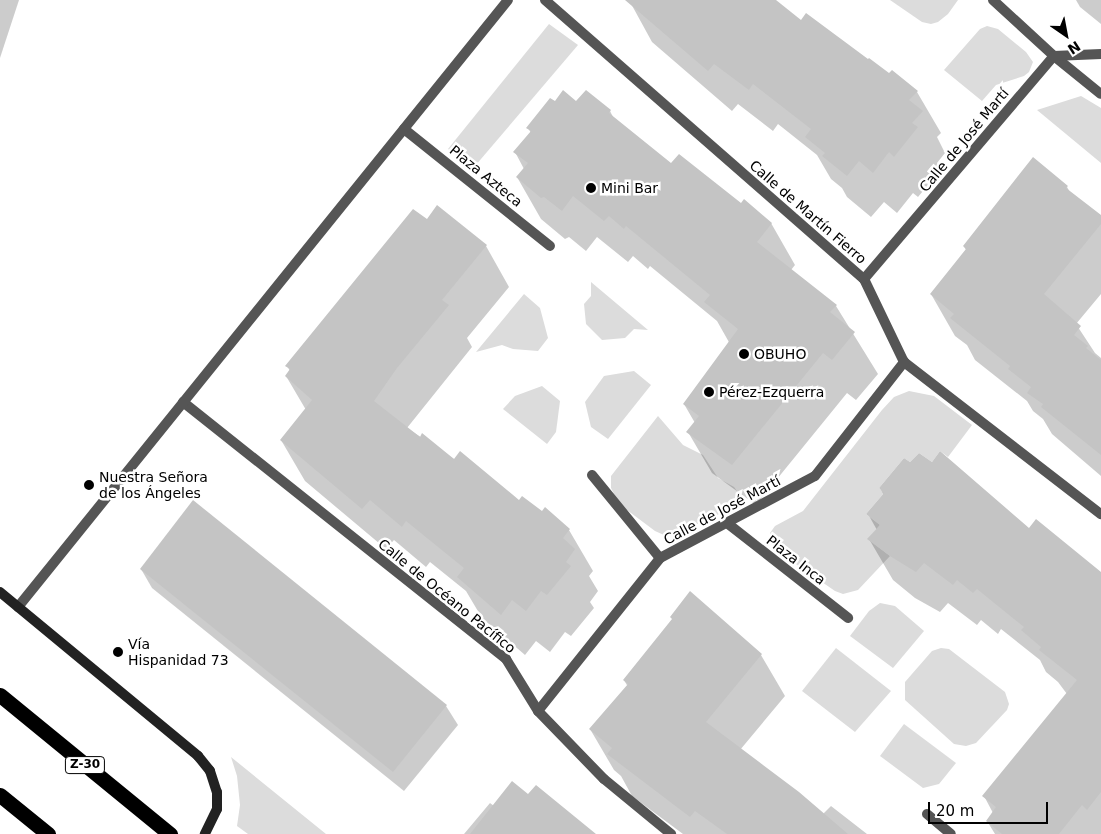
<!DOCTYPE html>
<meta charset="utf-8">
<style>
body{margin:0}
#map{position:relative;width:1101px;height:834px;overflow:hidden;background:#fff;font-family:"DejaVu Sans",sans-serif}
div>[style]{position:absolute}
.green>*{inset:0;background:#dcdcdc}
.shadow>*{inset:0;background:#0003}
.building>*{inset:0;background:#c4c4c4}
.street>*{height:10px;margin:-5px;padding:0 5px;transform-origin:5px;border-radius:5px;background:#555}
.secondary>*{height:10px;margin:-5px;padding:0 5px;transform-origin:5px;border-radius:5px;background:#222}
.highway>*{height:15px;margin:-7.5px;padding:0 7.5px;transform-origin:7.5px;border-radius:7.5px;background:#000}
.dots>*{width:14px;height:14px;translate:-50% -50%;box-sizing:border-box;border:2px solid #fff;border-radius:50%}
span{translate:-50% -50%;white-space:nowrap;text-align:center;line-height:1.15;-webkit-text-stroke:5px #fff;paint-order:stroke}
.shield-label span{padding:1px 4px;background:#fff;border:1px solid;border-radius:4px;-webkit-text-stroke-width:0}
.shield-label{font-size:12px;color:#000;font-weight:700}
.street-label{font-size:14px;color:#000}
.poi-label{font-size:14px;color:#000}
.left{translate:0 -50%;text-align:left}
.north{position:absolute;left:1041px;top:10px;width:50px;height:50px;-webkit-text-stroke:4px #fff;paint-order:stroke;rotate:147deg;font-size:14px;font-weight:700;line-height:20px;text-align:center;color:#000}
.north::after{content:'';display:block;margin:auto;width:18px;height:22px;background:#000;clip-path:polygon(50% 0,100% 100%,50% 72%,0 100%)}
.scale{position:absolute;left:928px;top:802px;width:120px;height:22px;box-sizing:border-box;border:2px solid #000;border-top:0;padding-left:6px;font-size:15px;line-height:18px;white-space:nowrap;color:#000;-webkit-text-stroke:4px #fff;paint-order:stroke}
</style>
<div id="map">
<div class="green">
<i style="clip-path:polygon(890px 0,958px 0,948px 14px,938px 22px,931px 24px,922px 22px)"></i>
<i style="clip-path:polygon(549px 24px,578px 45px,475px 166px,448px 149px)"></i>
<i style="clip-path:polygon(987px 26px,998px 29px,1026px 52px,1033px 62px,1029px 72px,1024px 76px,996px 85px,982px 101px,944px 70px,980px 29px)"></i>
<i style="clip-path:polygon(1081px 96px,1101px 108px,1101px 163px,1037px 110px)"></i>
<i style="clip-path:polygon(591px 282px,648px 330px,634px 329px,625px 338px,602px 340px,586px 324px,584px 304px,591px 296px)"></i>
<i style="clip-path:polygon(524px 294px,540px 308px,548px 338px,538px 351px,513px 349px,502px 345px,476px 352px)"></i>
<i style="clip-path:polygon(634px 371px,651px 385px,608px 439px,591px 427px,585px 402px,604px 376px)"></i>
<i style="clip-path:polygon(542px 386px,560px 401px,556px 432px,547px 444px,503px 409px,515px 396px)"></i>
<i style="clip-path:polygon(909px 391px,934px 396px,972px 425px,948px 457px,940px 451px,932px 462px,919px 453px,910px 462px,904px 458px,879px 488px,884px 493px,866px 514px,880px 525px,868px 539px,890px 556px,858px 590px,843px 594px,835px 591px,774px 549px,770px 542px,770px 533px,775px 526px,803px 511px,882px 410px,894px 397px)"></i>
<i style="clip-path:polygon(658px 416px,683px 445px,703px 455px,718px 478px,734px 487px,745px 502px,678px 533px,664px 535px,655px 531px,619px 504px,611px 488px,611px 476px)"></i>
<i style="clip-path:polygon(880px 603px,895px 606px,924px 631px,893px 668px,850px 636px,869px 611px)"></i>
<i style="clip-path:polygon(836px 648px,891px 691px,855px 732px,802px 691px)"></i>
<i style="clip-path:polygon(941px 648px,949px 649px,1005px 692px,1009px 704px,1007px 710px,976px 743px,966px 746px,954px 744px,905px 700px,905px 682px,932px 651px)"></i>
<i style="clip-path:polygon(904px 724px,956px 763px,939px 784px,923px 788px,880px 756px)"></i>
<i style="clip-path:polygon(231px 757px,326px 834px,248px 834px,237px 826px,240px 805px,237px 776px)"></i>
</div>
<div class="shadow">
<i style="clip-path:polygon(0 0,19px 0,0 58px)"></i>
<i style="clip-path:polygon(629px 0,774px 0,801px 22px,917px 92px,941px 133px,937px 137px,945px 153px,937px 163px,941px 169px,918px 197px,913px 193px,897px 213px,884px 202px,871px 217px,847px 197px,842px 188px,831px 179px,817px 155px,778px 124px,773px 131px,738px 104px,732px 111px,652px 42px)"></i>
<i style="clip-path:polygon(1076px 0,1101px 0,1101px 24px,1080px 7px)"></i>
<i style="clip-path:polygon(555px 103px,577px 103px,610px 111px,614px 119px,672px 165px,771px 223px,795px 265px,791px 270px,836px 306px,878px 374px,856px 400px,847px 393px,756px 505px,712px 473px,688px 432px,695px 423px,684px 404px,730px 344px,717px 321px,650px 266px,648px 269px,633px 256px,628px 262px,597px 237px,586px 251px,569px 237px,565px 239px,541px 219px,517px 177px,524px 169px,515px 152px,531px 133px,528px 128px)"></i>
<i style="clip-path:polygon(1033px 159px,1067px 187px,1071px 194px,1101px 217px,1101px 294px,1076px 324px,1095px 353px,1101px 358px,1101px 476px,1052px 434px,1043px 419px,1033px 411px,1027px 401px,975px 360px,967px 345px,955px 336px,931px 294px,966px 250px,964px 246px)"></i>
<i style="clip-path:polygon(427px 221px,486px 246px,509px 287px,467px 338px,472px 347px,407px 428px,519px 502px,542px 513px,545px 509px,569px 530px,593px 571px,589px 576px,598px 591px,590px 602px,594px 608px,571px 636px,565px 632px,550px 652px,536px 641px,525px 655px,482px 618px,466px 591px,430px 562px,426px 567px,394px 540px,386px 549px,305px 481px,281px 440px,306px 410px,286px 376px,290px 371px,287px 366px)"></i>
<i style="clip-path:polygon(880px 488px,1029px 529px,1101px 574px,1101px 834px,995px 834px,987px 821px,993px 813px,984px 796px,1067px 694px,1058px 682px,1046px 672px,1040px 660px,1001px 629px,998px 634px,981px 620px,977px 625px,948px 603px,940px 612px,915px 598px,893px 580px,869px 539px,877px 530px,868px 514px,884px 495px)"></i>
<i style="clip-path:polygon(194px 502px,446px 706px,458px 725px,404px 791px,152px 588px,141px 569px)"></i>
<i style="clip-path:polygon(761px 655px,785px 696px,740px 750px,823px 814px,831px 806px,867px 834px,683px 834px,632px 796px,621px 776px,614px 770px,590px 729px,628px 687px,624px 680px)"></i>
<i style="clip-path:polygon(528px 796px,594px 834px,464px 834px,490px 803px,494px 806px)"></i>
</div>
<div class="building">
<i style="clip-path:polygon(625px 0,776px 0,801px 20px,806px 13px,868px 59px,869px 58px,889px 73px,892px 70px,918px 91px,909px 100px,923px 111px,912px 123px,918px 127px,894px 157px,889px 152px,873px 173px,859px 161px,847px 176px,822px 156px,825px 153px,805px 137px,811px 129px,753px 84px,749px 90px,714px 64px,708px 71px)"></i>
<i style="clip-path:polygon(563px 90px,576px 101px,586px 90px,611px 110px,609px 113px,671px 163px,679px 154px,741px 203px,744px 199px,772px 223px,757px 242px,837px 305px,830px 312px,855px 332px,832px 360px,823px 353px,732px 465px,686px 432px,699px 416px,683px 404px,738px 329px,704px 302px,710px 295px,626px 226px,624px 229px,609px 216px,604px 221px,573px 196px,562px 211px,544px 197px,541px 198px,516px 177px,528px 163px,513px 152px,531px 131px,526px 128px,550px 98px,555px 101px)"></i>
<i style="clip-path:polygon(1033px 157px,1068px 186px,1066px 188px,1101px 215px,1101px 224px,1044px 294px,1081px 326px,1074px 335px,1088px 346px,1086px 348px,1101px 360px,1101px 455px,1041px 407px,1043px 404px,1027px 393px,1031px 387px,1008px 369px,1010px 366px,950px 318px,954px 314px,930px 294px,966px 249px,963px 246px)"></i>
<i style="clip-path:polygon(437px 205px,487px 245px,442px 300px,449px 305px,397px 368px,374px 401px,420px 437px,422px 433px,454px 459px,460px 451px,519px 500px,522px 496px,542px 511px,545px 507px,570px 529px,563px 538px,575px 549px,566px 562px,571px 566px,547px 595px,541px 591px,526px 611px,512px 600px,501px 615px,457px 577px,464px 568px,406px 521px,402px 527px,370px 500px,362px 509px,280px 440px,312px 400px,285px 376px,290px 369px,285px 366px,413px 209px,427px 219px)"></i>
<i style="clip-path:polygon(940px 451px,1029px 528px,1036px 519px,1101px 572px,1101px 792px,1087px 810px,1082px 805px,1059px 834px,1002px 834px,986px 821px,996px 807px,982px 796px,1077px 680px,1039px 650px,1041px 647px,1021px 630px,1024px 627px,977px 589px,973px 593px,957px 580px,953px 585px,924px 563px,916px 572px,890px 556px,867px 539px,880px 525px,866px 514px,884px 493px,879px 488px,904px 458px,910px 462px,919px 453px,932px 462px)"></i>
<i style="clip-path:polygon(193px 500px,447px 705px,393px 772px,140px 569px)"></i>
<i style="clip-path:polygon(690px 591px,762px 654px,706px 722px,799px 792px,848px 834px,727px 834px,695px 811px,690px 817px,607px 754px,612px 748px,589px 729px,628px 684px,623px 680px,672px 619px,670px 617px)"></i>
<i style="clip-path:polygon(512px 781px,528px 794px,536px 785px,596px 834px,470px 834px)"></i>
</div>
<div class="street">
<i style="left:545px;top:0;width:424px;rotate:41.2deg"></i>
<i style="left:864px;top:279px;width:92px;rotate:64.3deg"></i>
<i style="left:904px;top:362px;width:249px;rotate:37.7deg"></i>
<i style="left:993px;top:0;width:83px;rotate:42.6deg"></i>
<i style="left:1054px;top:56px;width:60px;rotate:39deg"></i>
<i style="left:404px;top:129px;width:187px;rotate:38.7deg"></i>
<i style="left:864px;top:279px;width:293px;rotate:-49.6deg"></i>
<i style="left:1054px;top:56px;width:47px;rotate:-2.4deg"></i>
<i style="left:183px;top:402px;width:413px;rotate:38.5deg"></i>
<i style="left:506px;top:659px;width:61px;rotate:58.4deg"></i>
<i style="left:538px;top:711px;width:95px;rotate:45.9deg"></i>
<i style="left:604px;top:779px;width:87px;rotate:39.4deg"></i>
<i style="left:592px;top:475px;width:107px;rotate:50.7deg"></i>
<i style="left:727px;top:523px;width:154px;rotate:38.1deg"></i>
<i style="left:18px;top:607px;width:780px;rotate:-51.09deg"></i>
<i style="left:538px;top:711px;width:196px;rotate:-51.4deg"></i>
<i style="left:660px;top:558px;width:175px;rotate:-27.9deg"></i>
<i style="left:815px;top:476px;width:145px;rotate:-52deg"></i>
<i style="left:927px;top:814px;width:31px;rotate:40deg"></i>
</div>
<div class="secondary">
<i style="left:0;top:592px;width:257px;rotate:39.6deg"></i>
<i style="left:198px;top:756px;width:19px;rotate:51deg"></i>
<i style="left:210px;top:771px;width:22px;rotate:72deg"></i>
<i style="left:217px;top:792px;width:17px;rotate:90deg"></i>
<i style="left:217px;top:809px;width:28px;rotate:116deg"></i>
</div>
<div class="highway">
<i style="left:0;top:695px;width:220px;rotate:39.3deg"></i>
<i style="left:0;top:795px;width:62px;rotate:39.1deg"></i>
</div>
<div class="dots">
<i style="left:591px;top:188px;background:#000"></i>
<i style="left:744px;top:354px;background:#000"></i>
<i style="left:709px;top:392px;background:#000"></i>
<i style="left:89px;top:485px;background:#000"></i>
<i style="left:118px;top:652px;background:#000"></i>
</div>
<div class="shield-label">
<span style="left:85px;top:765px">Z-30</span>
</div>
<div class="street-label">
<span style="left:964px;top:140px;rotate:-50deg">Calle de José Martí</span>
<span style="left:486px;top:176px;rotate:39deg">Plaza Azteca</span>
<span style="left:808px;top:212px;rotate:41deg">Calle de Martín Fierro</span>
<span style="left:722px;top:510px;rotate:-28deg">Calle de José Martí</span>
<span style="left:796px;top:560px;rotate:38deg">Plaza Inca</span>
<span style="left:447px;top:596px;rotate:39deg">Calle de Océano Pacífico</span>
</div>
<div class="poi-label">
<span class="left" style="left:601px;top:188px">Mini Bar</span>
<span class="left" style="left:754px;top:354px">OBUHO</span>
<span class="left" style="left:719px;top:392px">Pérez-Ezquerra</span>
<span class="left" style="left:99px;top:485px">Nuestra Señora<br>de los Ángeles</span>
<span class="left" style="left:128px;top:652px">Vía<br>Hispanidad 73</span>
</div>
<div class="north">N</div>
<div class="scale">20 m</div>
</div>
